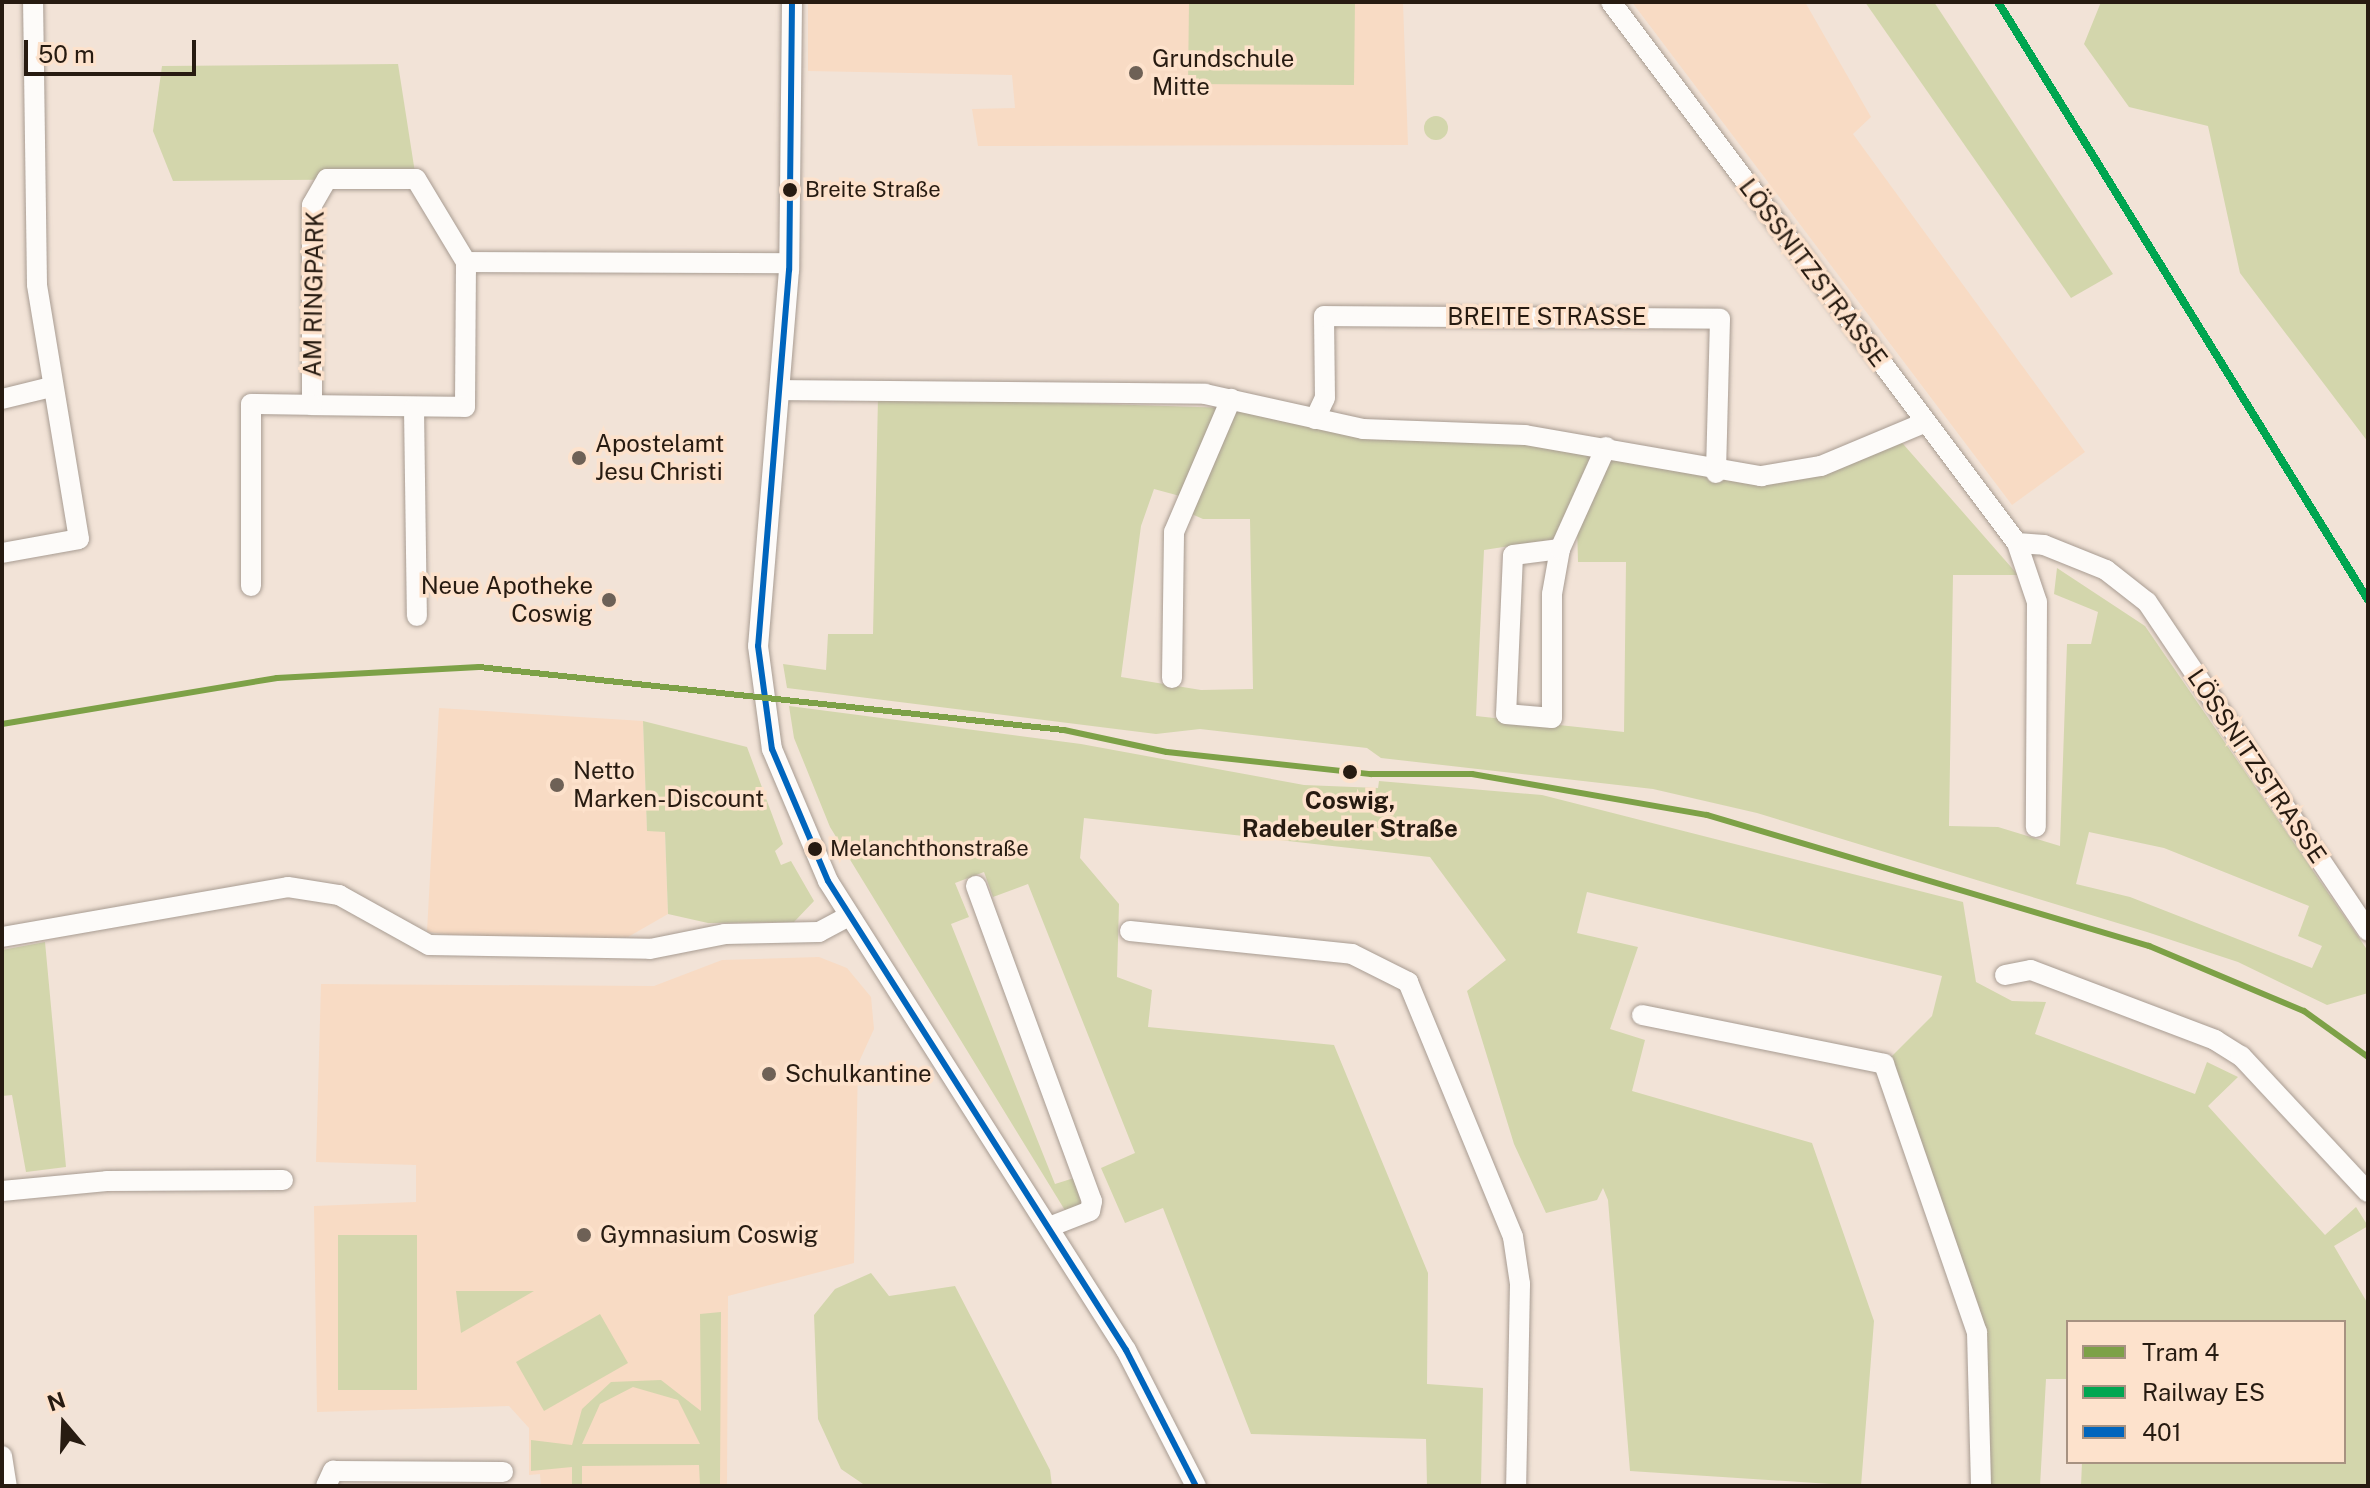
<!DOCTYPE html>
<meta charset="utf-8">
<style>
body{margin:0}
#map{position:relative;width:2370px;height:1488px;overflow:hidden;background:#f2e3d7;font-family:"Public Sans",sans-serif}
div>[style]{position:absolute}
.built>*{inset:0;background:#f8dbc4}
.green>*{inset:0;background:#d3d6ac}
.round{border-radius:50%}
.roads{filter:drop-shadow(0 0 2px #a89c92) drop-shadow(0 0 2px #a89c92)}
.minor>*{height:20px;margin:-10px;padding:0 10px;transform-origin:10px;border-radius:10px;background:#fdfbf9}
.bus-1>*{height:6px;margin:-3px;padding:0 3px;transform-origin:3px;border-radius:3px;background:#0065bd}
.rail-1>*{height:8px;margin:-4px;padding:0 4px;transform-origin:4px;border-radius:4px;background:#00a651}
.tram-1>*{height:6px;margin:-3px;padding:0 3px;transform-origin:3px;border-radius:3px;background:#7da147}
.dots>*{width:22px;height:22px;translate:-50% -50%;box-sizing:border-box;border:4px solid #fde2cc;border-radius:50%}
span{translate:-50% -50%;white-space:nowrap;text-align:center;line-height:1.15;-webkit-text-stroke:7px #fde2cc;paint-order:stroke}
.bus-label{font-size:22px;color:#271b11}
.left{translate:0 -50%;text-align:left}
.poi-label{font-size:24px;color:#271b11}
.right{translate:-100% -50%;text-align:right}
.street-label{font-size:24px;color:#271b11}
.stop-label{font-size:24px;color:#271b11;font-weight:700}
.frame{position:absolute;inset:0;border:4px solid #271b11;pointer-events:none}
.legend{position:absolute;left:2066px;top:1320px;width:280px;height:144px;box-sizing:border-box;background:#fde2cc;border:2px solid #a79281;margin:0;padding:10px 14px;list-style:none;font-size:24px;color:#271b11}
.legend li{display:flex;align-items:center;gap:16px;height:40px}
.legend b{width:40px;border:2px solid #a79281}
.north{position:absolute;left:24px;top:1384px;width:80px;height:80px;-webkit-text-stroke:6px #fde2cc;paint-order:stroke;rotate:341deg;font-size:22px;font-weight:700;line-height:32px;text-align:center;color:#271b11}
.north::after{content:'';display:block;margin:auto;width:28px;height:36px;background:#271b11;clip-path:polygon(50% 0,100% 100%,50% 72%,0 100%)}
.scale{position:absolute;left:24px;top:40px;width:172px;height:36px;box-sizing:border-box;border:4px solid #271b11;border-top:0;padding-left:10px;font-size:24px;line-height:28px;white-space:nowrap;color:#271b11;-webkit-text-stroke:6px #fde2cc;paint-order:stroke}
</style>
<div id="map">
<div class="built">
<i style="clip-path:polygon(808px 2px,1403px 2px,1408px 145px,978px 146px,972px 109px,1015px 108px,1012px 75px,808px 71px)"></i>
<i style="clip-path:polygon(1632px 2px,1805px 2px,1871px 117px,1853px 134px,2085px 452px,2012px 505px)"></i>
<i style="clip-path:polygon(439px 708px,643px 721px,647px 830px,665px 832px,668px 914px,628px 937px,496px 940px,427px 932px)"></i>
<i style="clip-path:polygon(819px 957px,847px 968px,871px 997px,874px 1029px,858px 1064px,854px 1263px,728px 1296px,727px 1486px,541px 1486px,540px 1474px,529px 1475px,529px 1428px,509px 1406px,317px 1412px,314px 1206px,416px 1202px,416px 1165px,316px 1162px,321px 984px,654px 986px,722px 960px)"></i>
</div>
<div class="green">
<i style="clip-path:polygon(1189px 2px,1355px 2px,1354px 85px,1188px 84px)"></i>
<i style="clip-path:polygon(1865px 2px,1934px 2px,2113px 274px,2071px 298px)"></i>
<i style="clip-path:polygon(2101px 2px,2368px 2px,2368px 442px,2240px 273px,2208px 126px,2129px 107px,2084px 44px)"></i>
<i style="clip-path:polygon(398px 64px,416px 179px,173px 181px,153px 131px,162px 66px)"></i>
<i class="round" style="left:1424px;top:116px;width:24px;height:24px"></i>
<i style="clip-path:polygon(evenodd,878px 397px,1229px 408px,1525px 437px,1763px 477px,1897px 437px,2018px 575px,1953px 575px,1949px 826px,1998px 827px,2060px 846px,2067px 644px,2091px 644px,2098px 612px,2054px 594px,2057px 568px,2145px 626px,2368px 951px,2368px 993px,2327px 1005px,2238px 962px,2147px 932px,1757px 813px,1653px 789px,1381px 758px,1367px 748px,1200px 729px,1156px 734px,787px 688px,783px 664px,826px 670px,828px 634px,873px 634px,878px 397px,1154px 489px,1191px 499px,1187px 512px,1203px 519px,1250px 519px,1253px 689px,1201px 690px,1121px 677px,1141px 526px,1154px 489px,878px 397px,1577px 525px,1578px 562px,1626px 562px,1624px 732px,1476px 716px,1484px 550px,1555px 539px,1577px 525px,878px 397px,2089px 832px,2164px 848px,2309px 906px,2298px 936px,2322px 946px,2312px 968px,2130px 897px,2076px 884px,2089px 832px)"></i>
<i style="clip-path:polygon(789px 706px,1081px 744px,1304px 785px,1378px 788px,1379px 781px,1542px 795px,1963px 902px,1976px 982px,2012px 1001px,2046px 1002px,2035px 1034px,2195px 1094px,2207px 1062px,2238px 1077px,2208px 1106px,2325px 1235px,2356px 1207px,2368px 1226px,2334px 1246px,2368px 1304px,2368px 1486px,2081px 1486px,2082px 1462px,2344px 1462px,2344px 1322px,2068px 1322px,2068px 1379px,2046px 1379px,2040px 1486px,1981px 1486px,1979px 1365px,1884px 1064px,1932px 1016px,1942px 976px,1587px 892px,1577px 933px,1638px 947px,1610px 1029px,1645px 1040px,1632px 1091px,1812px 1143px,1874px 1321px,1861px 1486px,1630px 1471px,1608px 1200px,1603px 1188px,1597px 1200px,1546px 1213px,1514px 1144px,1467px 991px,1506px 960px,1430px 857px,1084px 818px,1080px 858px,1119px 904px,1117px 977px,1152px 990px,1148px 1027px,1334px 1045px,1428px 1273px,1427px 1384px,1483px 1388px,1481px 1486px,1427px 1486px,1426px 1439px,1251px 1434px,1163px 1208px,1125px 1223px,1101px 1168px,1135px 1153px,1028px 884px,993px 897px,984px 872px,955px 883px,969px 917px,951px 924px,1055px 1184px,1074px 1178px,1082px 1207px,1066px 1212px,830px 827px,794px 738px)"></i>
<i style="clip-path:polygon(643px 721px,747px 747px,783px 844px,775px 851px,781px 865px,791px 861px,814px 901px,794px 922px,708px 923px,668px 914px,665px 832px,647px 831px)"></i>
<i style="clip-path:polygon(45px 942px,66px 1167px,26px 1172px,12px 1095px,2px 1096px,2px 950px)"></i>
<i style="clip-path:polygon(338px 1235px,417px 1235px,417px 1390px,338px 1390px)"></i>
<i style="clip-path:polygon(871px 1273px,889px 1296px,955px 1286px,1050px 1470px,1052px 1486px,866px 1486px,841px 1469px,818px 1419px,814px 1315px,835px 1289px)"></i>
<i style="clip-path:polygon(456px 1291px,534px 1291px,461px 1333px)"></i>
<i style="clip-path:polygon(evenodd,721px 1312px,720px 1486px,700px 1486px,699px 1465px,582px 1466px,582px 1486px,572px 1486px,572px 1467px,531px 1471px,531px 1440px,572px 1445px,582px 1409px,611px 1382px,661px 1380px,701px 1411px,700px 1314px,721px 1312px,633px 1387px,678px 1400px,700px 1444px,582px 1444px,600px 1404px,633px 1387px)"></i>
<i style="clip-path:polygon(600px 1314px,628px 1363px,544px 1411px,516px 1362px)"></i>
</div>
<div class="roads">
<div class="minor">
<i style="left:792px;top:2px;width:268px;rotate:90.6deg"></i>
<i style="left:789px;top:270px;width:377px;rotate:94.7deg"></i>
<i style="left:758px;top:646px;width:104px;rotate:82.3deg"></i>
<i style="left:772px;top:749px;width:143px;rotate:67deg"></i>
<i style="left:828px;top:881px;width:556px;rotate:57.57deg"></i>
<i style="left:1126px;top:1350px;width:153px;rotate:62.8deg"></i>
<i style="left:1611px;top:2px;width:676px;rotate:53.11deg"></i>
<i style="left:2017px;top:543px;width:62px;rotate:71.3deg"></i>
<i style="left:2037px;top:602px;width:225px;rotate:90.3deg"></i>
<i style="left:466px;top:262px;width:145px;rotate:90.4deg"></i>
<i style="left:465px;top:407px;width:153px;rotate:-179.3deg"></i>
<i style="left:312px;top:405px;width:200px;rotate:-90deg"></i>
<i style="left:312px;top:205px;width:30px;rotate:-60deg"></i>
<i style="left:327px;top:179px;width:89px"></i>
<i style="left:416px;top:179px;width:97px;rotate:58.9deg"></i>
<i style="left:466px;top:262px;width:323px;rotate:0.2deg"></i>
<i style="left:782px;top:390px;width:423px;rotate:0.5deg"></i>
<i style="left:1205px;top:394px;width:162px;rotate:12.5deg"></i>
<i style="left:1363px;top:429px;width:162px;rotate:2.1deg"></i>
<i style="left:1525px;top:435px;width:240px;rotate:9.9deg"></i>
<i style="left:1761px;top:476px;width:61px;rotate:-9.5deg"></i>
<i style="left:1821px;top:466px;width:112px;rotate:-22.7deg"></i>
<i style="left:2px;top:399px;width:50px;rotate:-13.8deg"></i>
<i style="left:414px;top:408px;width:208px;rotate:89.2deg"></i>
<i style="left:1315px;top:419px;width:23px;rotate:-65deg"></i>
<i style="left:1325px;top:398px;width:82px;rotate:-90.7deg"></i>
<i style="left:1324px;top:316px;width:396px;rotate:0.4deg"></i>
<i style="left:1720px;top:319px;width:154px;rotate:91.5deg"></i>
<i style="left:2017px;top:543px;width:27px;rotate:4deg"></i>
<i style="left:2044px;top:545px;width:67px;rotate:22deg"></i>
<i style="left:2106px;top:570px;width:52px;rotate:38deg"></i>
<i style="left:2147px;top:602px;width:396px;rotate:56.1deg"></i>
<i style="left:1560px;top:549px;width:47px;rotate:172.7deg"></i>
<i style="left:1513px;top:555px;width:159px;rotate:92.5deg"></i>
<i style="left:1506px;top:714px;width:46px;rotate:5deg"></i>
<i style="left:1552px;top:718px;width:124px;rotate:-90deg"></i>
<i style="left:1552px;top:594px;width:46px;rotate:-79.9deg"></i>
<i style="left:1560px;top:549px;width:112px;rotate:-65.7deg"></i>
<i style="left:2px;top:553px;width:78px;rotate:-10.3deg"></i>
<i style="left:79px;top:539px;width:258px;rotate:-99.4deg"></i>
<i style="left:37px;top:284px;width:282px;rotate:-90.8deg"></i>
<i style="left:251px;top:586px;width:182px;rotate:-90deg"></i>
<i style="left:251px;top:404px;width:61px;rotate:0.9deg"></i>
<i style="left:1172px;top:678px;width:146px;rotate:-89.2deg"></i>
<i style="left:1174px;top:532px;width:145px;rotate:-66.8deg"></i>
<i style="left:976px;top:886px;width:336px;rotate:69.8deg"></i>
<i style="left:1092px;top:1201px;width:10px;rotate:101deg"></i>
<i style="left:1090px;top:1211px;width:44px;rotate:158.7deg"></i>
<i style="left:1130px;top:931px;width:223px;rotate:5.9deg"></i>
<i style="left:1352px;top:954px;width:63px;rotate:26.6deg"></i>
<i style="left:1408px;top:982px;width:276px;rotate:67.6deg"></i>
<i style="left:1513px;top:1237px;width:48px;rotate:81.5deg"></i>
<i style="left:1520px;top:1284px;width:202px;rotate:91.1deg"></i>
<i style="left:2px;top:937px;width:290px;rotate:-9.9deg"></i>
<i style="left:288px;top:887px;width:52px;rotate:8.9deg"></i>
<i style="left:339px;top:895px;width:103px;rotate:29.1deg"></i>
<i style="left:429px;top:945px;width:221px;rotate:1deg"></i>
<i style="left:650px;top:949px;width:76px;rotate:-11.3deg"></i>
<i style="left:725px;top:934px;width:94px;rotate:-1.2deg"></i>
<i style="left:819px;top:932px;width:34px;rotate:-28deg"></i>
<i style="left:2005px;top:975px;width:26px;rotate:-11deg"></i>
<i style="left:2031px;top:970px;width:197px;rotate:20.8deg"></i>
<i style="left:2215px;top:1040px;width:31px;rotate:32deg"></i>
<i style="left:2241px;top:1056px;width:186px;rotate:47deg"></i>
<i style="left:1642px;top:1015px;width:247px;rotate:11.4deg"></i>
<i style="left:1884px;top:1064px;width:284px;rotate:70.9deg"></i>
<i style="left:1977px;top:1332px;width:154px;rotate:88.5deg"></i>
<i style="left:2px;top:1191px;width:105px;rotate:-5.4deg"></i>
<i style="left:107px;top:1181px;width:176px;rotate:-0.3deg"></i>
<i style="left:2px;top:1456px;width:30px;rotate:81deg"></i>
<i style="left:326px;top:1486px;width:17px;rotate:-65deg"></i>
<i style="left:333px;top:1471px;width:170px;rotate:0.3deg"></i>
</div>
</div>
<div class="bus-1">
<i style="left:792px;top:2px;width:268px;rotate:90.6deg"></i>
<i style="left:789px;top:270px;width:377px;rotate:94.7deg"></i>
<i style="left:758px;top:646px;width:104px;rotate:82.3deg"></i>
<i style="left:772px;top:749px;width:143px;rotate:67deg"></i>
<i style="left:828px;top:881px;width:556px;rotate:57.57deg"></i>
<i style="left:1126px;top:1350px;width:153px;rotate:62.8deg"></i>
</div>
<div class="rail-1">
<i style="left:1998px;top:2px;width:703px;rotate:58.25deg"></i>
</div>
<div class="tram-1">
<i style="left:2px;top:724px;width:279px;rotate:-9.5deg"></i>
<i style="left:277px;top:678px;width:202px;rotate:-3.1deg"></i>
<i style="left:479px;top:667px;width:588px;rotate:6.15deg"></i>
<i style="left:1064px;top:730px;width:105px;rotate:12.1deg"></i>
<i style="left:1167px;top:752px;width:205px;rotate:6.2deg"></i>
<i style="left:1371px;top:774px;width:101px"></i>
<i style="left:1472px;top:774px;width:239px;rotate:9.9deg"></i>
<i style="left:1707px;top:815px;width:461px;rotate:16.5deg"></i>
<i style="left:2149px;top:946px;width:168px;rotate:22.8deg"></i>
<i style="left:2304px;top:1011px;width:79px;rotate:35.7deg"></i>
</div>
<div class="dots">
<i style="left:1136px;top:73px;background:#6e6156"></i>
<i style="left:790px;top:190px;background:#271b11"></i>
<i style="left:579px;top:458px;background:#6e6156"></i>
<i style="left:609px;top:600px;background:#6e6156"></i>
<i style="left:1350px;top:772px;background:#271b11"></i>
<i style="left:557px;top:785px;background:#6e6156"></i>
<i style="left:815px;top:849px;background:#271b11"></i>
<i style="left:769px;top:1074px;background:#6e6156"></i>
<i style="left:584px;top:1235px;background:#6e6156"></i>
</div>
<div class="bus-label">
<span class="left" style="left:805px;top:190px">Breite Straße</span>
<span class="left" style="left:830px;top:849px">Melanchthonstraße</span>
</div>
<div class="poi-label">
<span class="left" style="left:1152px;top:73px">Grundschule<br>Mitte</span>
<span class="left" style="left:595px;top:458px">Apostelamt<br>Jesu Christi</span>
<span class="right" style="left:593px;top:600px">Neue Apotheke<br>Coswig</span>
<span class="left" style="left:573px;top:785px">Netto<br>Marken-Discount</span>
<span class="left" style="left:785px;top:1074px">Schulkantine</span>
<span class="left" style="left:600px;top:1235px">Gymnasium Coswig</span>
</div>
<div class="street-label">
<span style="left:1813px;top:273px;rotate:53deg">LÖSSNITZSTRASSE</span>
<span style="left:314px;top:294px;rotate:-89deg">AM RINGPARK</span>
<span style="left:1547px;top:317px">BREITE STRASSE</span>
<span style="left:2257px;top:766px;rotate:56deg">LÖSSNITZSTRASSE</span>
</div>
<div class="stop-label">
<span style="left:1350px;top:815px">Coswig,<br>Radebeuler Straße</span>
</div>
<div class="frame"></div>
<ul class="legend">
<li><b style="height:10px;background:#7da147"></b>Tram 4</li>
<li><b style="height:10px;background:#00a651"></b>Railway ES</li>
<li><b style="height:10px;background:#0065bd"></b>401</li>
</ul>
<div class="north">N</div>
<div class="scale">50 m</div>
</div>
